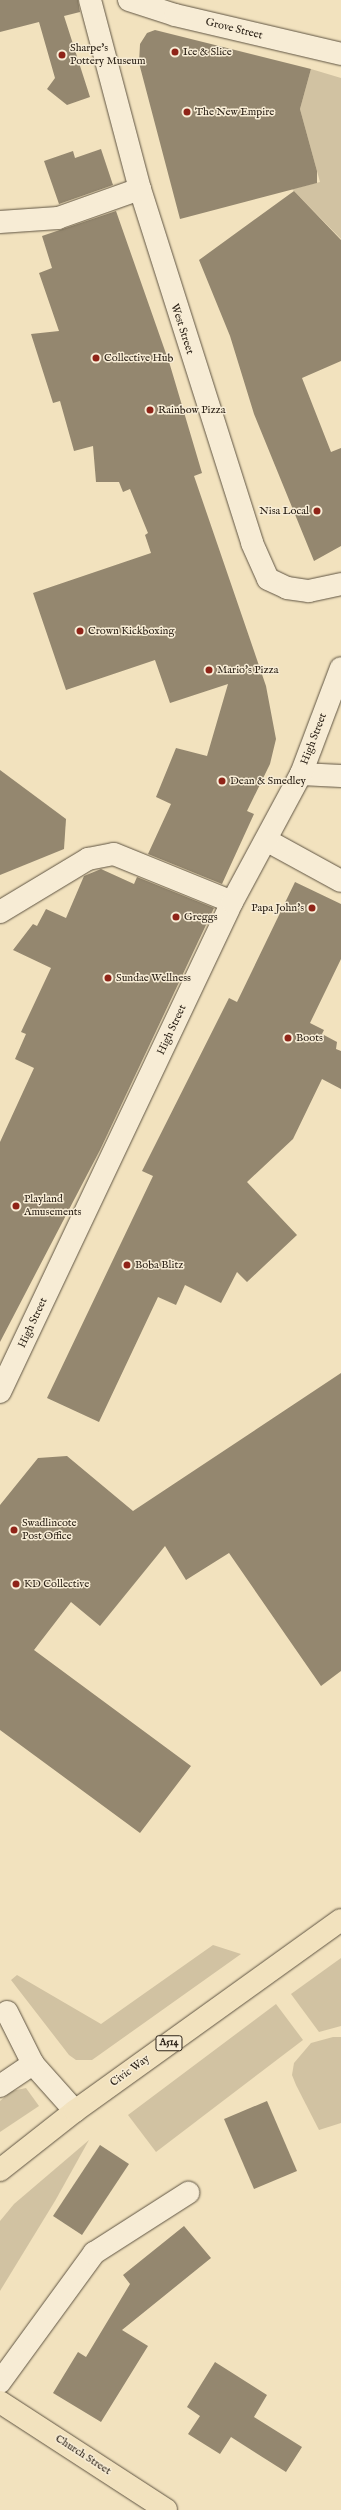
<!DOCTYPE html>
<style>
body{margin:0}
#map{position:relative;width:341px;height:2510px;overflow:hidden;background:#f2e2be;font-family:"IM FELL English",serif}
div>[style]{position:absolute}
.green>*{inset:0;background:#d1c2a2}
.building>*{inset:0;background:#94876f}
.roads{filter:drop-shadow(0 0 1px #5f5442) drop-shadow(0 0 1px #5f5442)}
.minor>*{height:22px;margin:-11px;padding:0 11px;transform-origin:11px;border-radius:11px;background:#f7ecd5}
.major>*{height:22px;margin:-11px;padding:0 11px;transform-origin:11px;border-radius:11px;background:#f2e2be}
.dots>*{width:11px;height:11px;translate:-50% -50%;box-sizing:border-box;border:2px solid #f7ecd5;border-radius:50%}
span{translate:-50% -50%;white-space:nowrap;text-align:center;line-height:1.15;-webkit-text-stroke:3px #f7ecd5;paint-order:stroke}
.shield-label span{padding:1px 3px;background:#f7ecd5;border:1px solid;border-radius:3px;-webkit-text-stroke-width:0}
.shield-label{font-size:10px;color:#2e2419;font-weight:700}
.street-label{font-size:11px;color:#2e2419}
.poi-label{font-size:11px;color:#2e2419}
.left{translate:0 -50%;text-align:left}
.right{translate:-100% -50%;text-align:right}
</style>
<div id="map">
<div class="green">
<i style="clip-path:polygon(311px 69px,341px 78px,341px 239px,292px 189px,320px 182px,300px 109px)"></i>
<i style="clip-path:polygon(213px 1945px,241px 1954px,92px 2060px,76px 2060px,69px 2055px,11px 1980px,17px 1975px,101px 2024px)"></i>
<i style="clip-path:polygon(341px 1958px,341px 2026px,319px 2032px,291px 1994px)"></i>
<i style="clip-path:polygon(276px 2004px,303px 2040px,156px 2152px,128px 2115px)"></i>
<i style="clip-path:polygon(333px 2037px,341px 2037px,341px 2123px,319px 2130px,296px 2085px,292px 2075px,294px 2063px,311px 2043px)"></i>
<i style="clip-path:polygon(26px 2088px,39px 2106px,0 2132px,0 2101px,12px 2091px)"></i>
<i style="clip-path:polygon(89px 2140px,55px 2201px,0 2291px,0 2221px,14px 2204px)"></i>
</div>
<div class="building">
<i style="clip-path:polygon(0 0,78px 0,80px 12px,64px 16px,90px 97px,67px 105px,47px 89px,55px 78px,39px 22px,0 32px)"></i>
<i style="clip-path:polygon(155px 30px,311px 69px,300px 109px,317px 171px,317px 183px,180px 219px,139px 63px,140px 44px,147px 33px)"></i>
<i style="clip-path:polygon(101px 149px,113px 185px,59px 204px,44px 161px,73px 151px,75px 158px)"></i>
<i style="clip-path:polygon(294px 191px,341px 240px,341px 361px,302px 378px,331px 452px,341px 448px,341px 546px,314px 561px,254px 414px,230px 336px,199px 260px)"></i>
<i style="clip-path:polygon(116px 211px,170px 365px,202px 473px,194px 476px,266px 686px,276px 739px,270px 764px,247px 811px,254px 814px,222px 884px,148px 854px,171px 804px,156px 797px,176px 748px,207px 756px,228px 684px,170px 703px,155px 660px,66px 690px,33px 593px,151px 553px,145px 535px,148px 533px,130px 489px,123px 492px,119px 482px,96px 482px,93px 446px,74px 451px,60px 401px,53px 403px,31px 334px,59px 331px,39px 273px,52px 268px,42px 236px)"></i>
<i style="clip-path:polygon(0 770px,66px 819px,64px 849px,0 875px)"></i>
<i style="clip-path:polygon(101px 869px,134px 884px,137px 877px,214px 908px,100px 1150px,0 1342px,0 1142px,34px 1068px,15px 1059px,26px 1034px,21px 1032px,51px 968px,13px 950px,33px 924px,37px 926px,46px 909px,66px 918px,84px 876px)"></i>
<i style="clip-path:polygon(295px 882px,341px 904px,341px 959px,310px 1023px,324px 1030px,322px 1034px,337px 1042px,336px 1049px,341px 1051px,341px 1089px,322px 1079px,293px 1139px,247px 1182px,297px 1235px,247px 1282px,237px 1272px,221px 1303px,185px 1285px,176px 1305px,158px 1297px,99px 1422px,47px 1398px,153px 1176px,142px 1171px,229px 998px,237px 1002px)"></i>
<i style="clip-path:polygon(341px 1373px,341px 1671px,321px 1686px,229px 1553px,186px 1580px,165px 1546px,100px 1626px,71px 1602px,34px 1650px,191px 1766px,140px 1833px,0 1730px,0 1505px,38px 1458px,67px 1456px,133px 1511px)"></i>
<i style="clip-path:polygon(267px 2101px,297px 2171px,254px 2189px,224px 2119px)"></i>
<i style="clip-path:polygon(100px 2145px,129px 2164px,82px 2235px,53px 2216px)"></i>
<i style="clip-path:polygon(184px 2226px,211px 2258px,122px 2330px,148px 2346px,101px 2422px,53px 2393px,78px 2352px,86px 2357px,130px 2284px,123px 2275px)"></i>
<i style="clip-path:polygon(215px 2362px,267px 2395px,254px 2417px,302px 2447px,286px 2472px,231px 2437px,220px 2454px,188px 2434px,200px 2416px,187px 2407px)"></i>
</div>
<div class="roads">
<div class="minor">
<i style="left:90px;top:0;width:196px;rotate:75.2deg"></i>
<i style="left:140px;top:189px;width:371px;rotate:72.4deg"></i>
<i style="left:252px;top:543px;width:39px;rotate:66deg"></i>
<i style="left:268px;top:579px;width:21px;rotate:25deg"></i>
<i style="left:287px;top:588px;width:22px;rotate:8deg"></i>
<i style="left:309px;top:591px;width:33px;rotate:-12deg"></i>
<i style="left:129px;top:0;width:48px;rotate:18.1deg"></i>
<i style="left:175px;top:15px;width:171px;rotate:13.2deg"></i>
<i style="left:0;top:222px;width:58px;rotate:-3.9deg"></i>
<i style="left:58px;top:218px;width:87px;rotate:-19.5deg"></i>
<i style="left:301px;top:774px;width:40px;rotate:2.9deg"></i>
<i style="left:266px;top:840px;width:85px;rotate:28.7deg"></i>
<i style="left:0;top:912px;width:103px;rotate:-31.1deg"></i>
<i style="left:88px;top:859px;width:26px;rotate:-11deg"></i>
<i style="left:114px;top:854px;width:127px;rotate:22.1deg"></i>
<i style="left:0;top:1392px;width:542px;rotate:-64.66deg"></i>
<i style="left:232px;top:902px;width:145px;rotate:-61.7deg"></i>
<i style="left:301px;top:774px;width:113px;rotate:-69.3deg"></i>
<i style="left:7px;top:2012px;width:58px;rotate:63.4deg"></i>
<i style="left:0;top:2086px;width:40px;rotate:-34deg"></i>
<i style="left:33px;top:2064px;width:63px;rotate:48.2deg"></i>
<i style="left:0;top:2382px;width:160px;rotate:-53.9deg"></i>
<i style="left:94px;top:2253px;width:112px;rotate:-32.6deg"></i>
</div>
<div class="major">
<i style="left:0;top:2170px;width:95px;rotate:-38.2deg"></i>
<i style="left:75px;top:2111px;width:327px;rotate:-35.7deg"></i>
<i style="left:0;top:2402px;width:198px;rotate:33deg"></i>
</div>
</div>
<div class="dots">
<i style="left:175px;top:52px;background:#8f2418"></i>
<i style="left:62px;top:55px;background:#8f2418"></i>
<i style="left:187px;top:112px;background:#8f2418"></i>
<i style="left:96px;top:358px;background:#8f2418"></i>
<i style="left:150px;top:410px;background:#8f2418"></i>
<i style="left:317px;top:511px;background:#8f2418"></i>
<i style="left:80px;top:631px;background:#8f2418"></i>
<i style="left:209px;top:670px;background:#8f2418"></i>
<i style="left:222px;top:781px;background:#8f2418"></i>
<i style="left:312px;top:908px;background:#8f2418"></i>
<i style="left:176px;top:917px;background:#8f2418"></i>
<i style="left:108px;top:978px;background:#8f2418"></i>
<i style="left:288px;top:1038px;background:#8f2418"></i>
<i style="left:16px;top:1206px;background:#8f2418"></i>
<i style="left:127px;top:1265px;background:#8f2418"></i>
<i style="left:14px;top:1530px;background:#8f2418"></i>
<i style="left:16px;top:1584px;background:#8f2418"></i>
</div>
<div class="shield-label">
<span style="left:169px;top:2043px">A514</span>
</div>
<div class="street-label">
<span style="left:234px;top:29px;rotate:14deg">Grove Street</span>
<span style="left:182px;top:329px;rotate:72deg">West Street</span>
<span style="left:314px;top:739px;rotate:-69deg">High Street</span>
<span style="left:172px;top:1030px;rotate:-65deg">High Street</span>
<span style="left:33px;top:1323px;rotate:-65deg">High Street</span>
<span style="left:130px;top:2071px;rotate:-36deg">Civic Way</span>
<span style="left:83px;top:2455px;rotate:33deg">Church Street</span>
</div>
<div class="poi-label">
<span class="left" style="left:70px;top:55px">Sharpe's<br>Pottery Museum</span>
<span class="left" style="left:183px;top:52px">Ice &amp; Slice</span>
<span class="left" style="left:195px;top:112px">The New Empire</span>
<span class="left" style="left:104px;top:358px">Collective Hub</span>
<span class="left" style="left:158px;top:410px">Rainbow Pizza</span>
<span class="right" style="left:309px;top:511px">Nisa Local</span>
<span class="left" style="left:88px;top:631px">Crown Kickboxing</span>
<span class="left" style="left:217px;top:670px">Mario's Pizza</span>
<span class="left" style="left:230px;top:781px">Dean &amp; Smedley</span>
<span class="right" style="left:304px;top:908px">Papa John's</span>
<span class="left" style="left:184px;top:917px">Greggs</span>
<span class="left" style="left:116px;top:978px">Sundae Wellness</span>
<span class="left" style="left:296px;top:1038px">Boots</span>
<span class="left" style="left:24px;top:1206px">Playland<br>Amusements</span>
<span class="left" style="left:135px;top:1265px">Boba Blitz</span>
<span class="left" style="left:22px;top:1530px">Swadlincote<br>Post Office</span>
<span class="left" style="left:24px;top:1584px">KD Collective</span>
</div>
</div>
